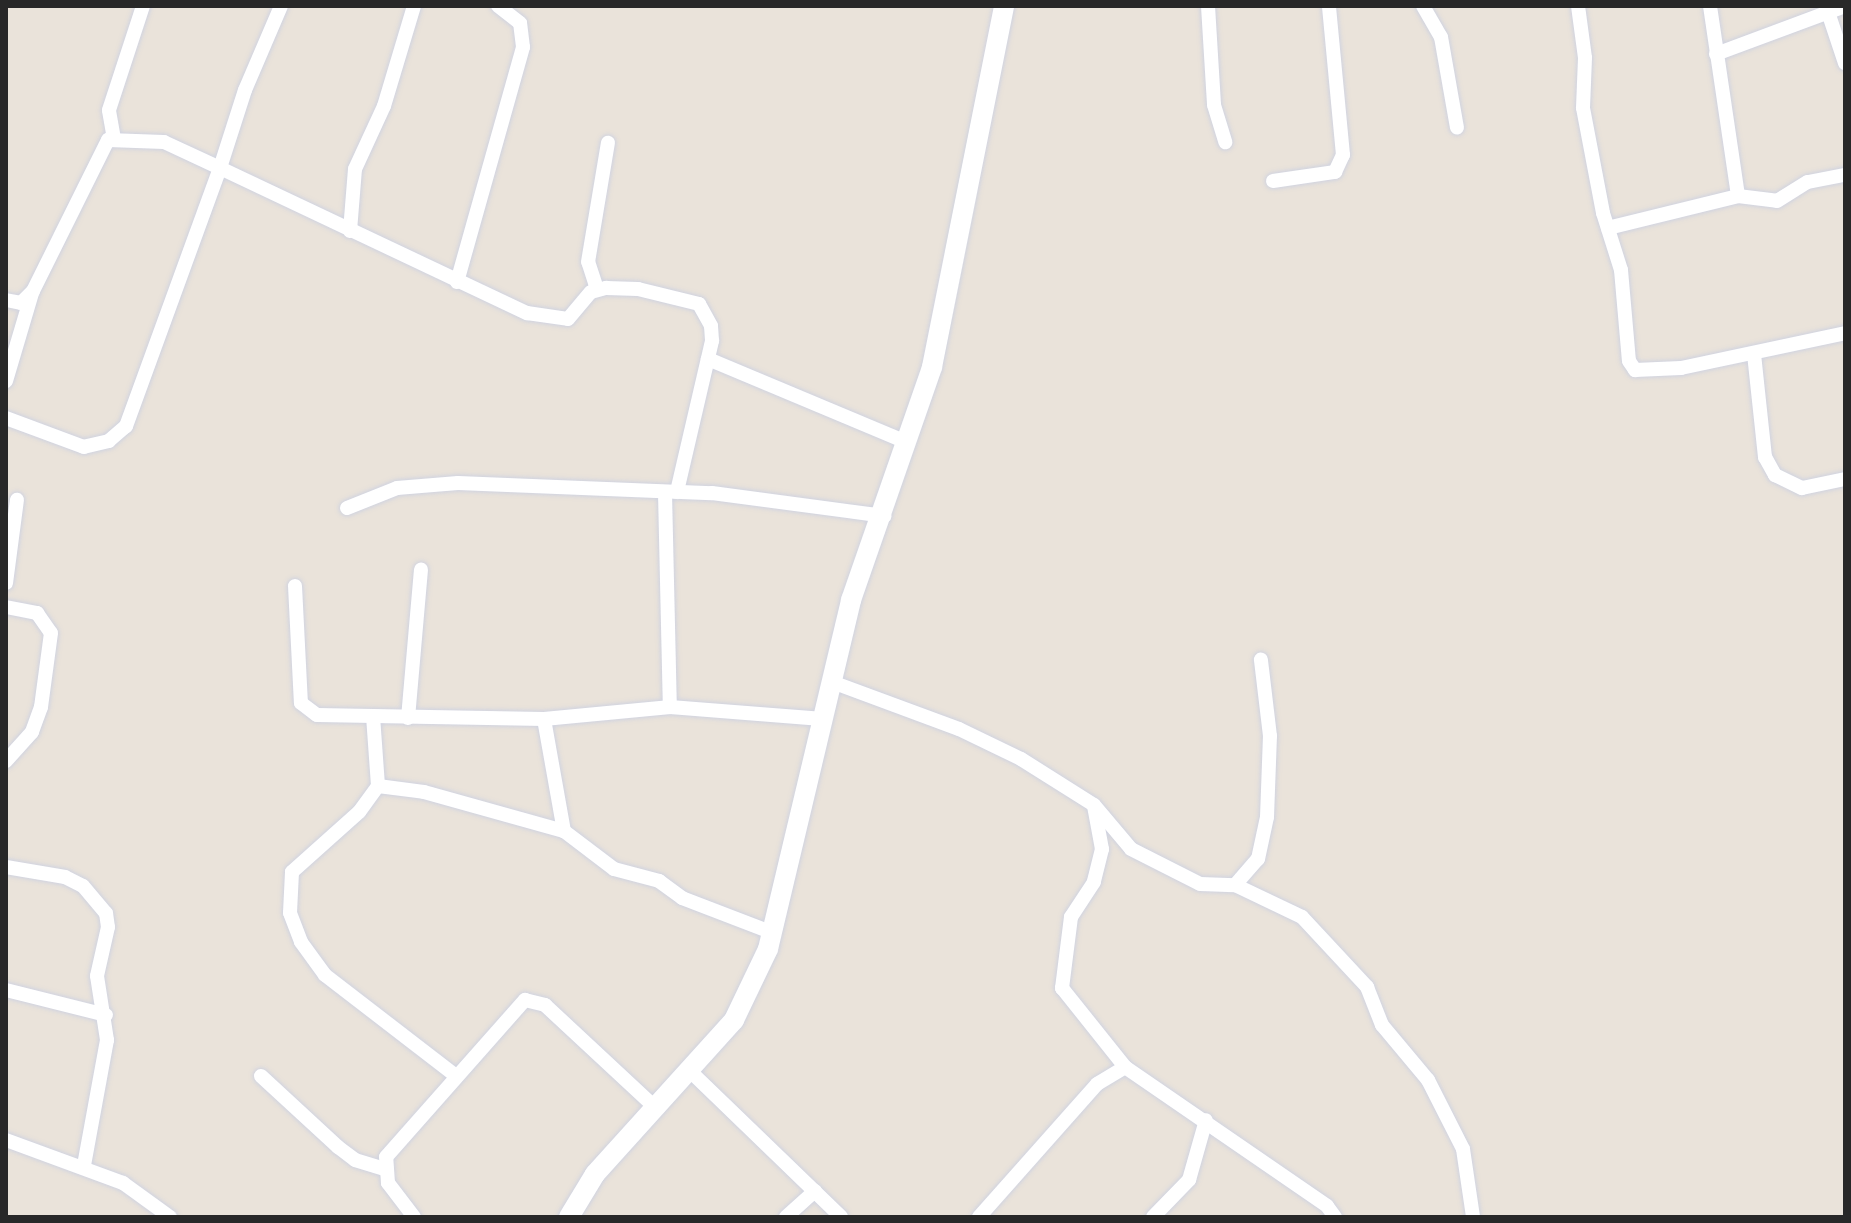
<!DOCTYPE html>
<style>
body{margin:0}
#map{position:relative;width:1851px;height:1223px;overflow:hidden;background:#eae3da;font-family:"Exo 2",sans-serif}
div>[style]{position:absolute}
.roads{filter:drop-shadow(0 0 2px #d0d3e0) drop-shadow(0 0 2px #d0d3e0)}
.street>*{height:14px;margin:-7px;padding:0 7px;transform-origin:7px;border-radius:7px;background:#fff}
.secondary>*{height:20px;margin:-10px;padding:0 10px;transform-origin:10px;border-radius:10px;background:#fff}
span{translate:-50% -50%;white-space:nowrap;text-align:center;line-height:1.15;-webkit-text-stroke:6px #fff;paint-order:stroke}
.frame{position:absolute;inset:0;border:8px solid #282828;pointer-events:none}
</style>
<div id="map">
<div class="roads">
<div class="street">
<i style="left:281px;top:6px;width:91px;rotate:113.2deg"></i>
<i style="left:245px;top:90px;width:82px;rotate:107.8deg"></i>
<i style="left:220px;top:168px;width:340px;rotate:25.3deg"></i>
<i style="left:527px;top:313px;width:41px;rotate:8.3deg"></i>
<i style="left:568px;top:319px;width:35px;rotate:-50deg"></i>
<i style="left:591px;top:292px;width:16px;rotate:-15deg"></i>
<i style="left:606px;top:288px;width:32px;rotate:2deg"></i>
<i style="left:638px;top:289px;width:63px;rotate:13.8deg"></i>
<i style="left:699px;top:304px;width:25px;rotate:61deg"></i>
<i style="left:711px;top:326px;width:15px;rotate:86deg"></i>
<i style="left:712px;top:341px;width:155px;rotate:103.1deg"></i>
<i style="left:1208px;top:6px;width:99px;rotate:86.5deg"></i>
<i style="left:1214px;top:105px;width:39px;rotate:73deg"></i>
<i style="left:1423px;top:6px;width:36px;rotate:60deg"></i>
<i style="left:1441px;top:37px;width:92px;rotate:80deg"></i>
<i style="left:1578px;top:6px;width:52px;rotate:82.3deg"></i>
<i style="left:1585px;top:58px;width:50px;rotate:92.3deg"></i>
<i style="left:1583px;top:108px;width:107px;rotate:79.2deg"></i>
<i style="left:1603px;top:213px;width:60px;rotate:72.5deg"></i>
<i style="left:1621px;top:270px;width:91px;rotate:85deg"></i>
<i style="left:1629px;top:361px;width:11px;rotate:56deg"></i>
<i style="left:1635px;top:370px;width:46px;rotate:-2.5deg"></i>
<i style="left:1681px;top:368px;width:168px;rotate:-12deg"></i>
<i style="left:1710px;top:6px;width:192px;rotate:81.6deg"></i>
<i style="left:1738px;top:196px;width:39px;rotate:7deg"></i>
<i style="left:1777px;top:201px;width:36px;rotate:-32deg"></i>
<i style="left:1808px;top:182px;width:38px;rotate:-11deg"></i>
<i style="left:1828px;top:12px;width:54px;rotate:71.6deg"></i>
<i style="left:1716px;top:54px;width:138px;rotate:-20.4deg"></i>
<i style="left:114px;top:139px;width:29px;rotate:-100deg"></i>
<i style="left:109px;top:110px;width:109px;rotate:-71.9deg"></i>
<i style="left:1273px;top:181px;width:63px;rotate:-8.3deg"></i>
<i style="left:1335px;top:172px;width:19px;rotate:-65deg"></i>
<i style="left:1343px;top:155px;width:150px;rotate:-95.4deg"></i>
<i style="left:1608px;top:228px;width:134px;rotate:-13.8deg"></i>
<i style="left:350px;top:231px;width:62px;rotate:-85.4deg"></i>
<i style="left:355px;top:169px;width:69px;rotate:-65.3deg"></i>
<i style="left:384px;top:106px;width:104px;rotate:-73.3deg"></i>
<i style="left:457px;top:282px;width:244px;rotate:-74.3deg"></i>
<i style="left:523px;top:47px;width:24px;rotate:-97deg"></i>
<i style="left:520px;top:23px;width:28px;rotate:-142deg"></i>
<i style="left:597px;top:289px;width:28px;rotate:-108deg"></i>
<i style="left:588px;top:262px;width:121px;rotate:-80.5deg"></i>
<i style="left:6px;top:300px;width:15px;rotate:11deg"></i>
<i style="left:21px;top:303px;width:17px;rotate:-45deg"></i>
<i style="left:33px;top:291px;width:169px;rotate:-63.6deg"></i>
<i style="left:108px;top:140px;width:56px;rotate:2deg"></i>
<i style="left:164px;top:142px;width:62px;rotate:24.9deg"></i>
<i style="left:220px;top:168px;width:275px;rotate:110deg"></i>
<i style="left:126px;top:426px;width:23px;rotate:139deg"></i>
<i style="left:109px;top:441px;width:26px;rotate:167deg"></i>
<i style="left:84px;top:447px;width:83px;rotate:-159.6deg"></i>
<i style="left:1754px;top:354px;width:104px;rotate:83.9deg"></i>
<i style="left:1765px;top:457px;width:21px;rotate:61deg"></i>
<i style="left:1775px;top:475px;width:30px;rotate:26deg"></i>
<i style="left:1802px;top:488px;width:44px;rotate:-11.8deg"></i>
<i style="left:708px;top:359px;width:215px;rotate:22.7deg"></i>
<i style="left:6px;top:381px;width:92px;rotate:-73.5deg"></i>
<i style="left:665px;top:493px;width:214px;rotate:88.7deg"></i>
<i style="left:347px;top:508px;width:54px;rotate:-21.8deg"></i>
<i style="left:397px;top:488px;width:61px;rotate:-4.7deg"></i>
<i style="left:458px;top:483px;width:254px;rotate:2.3deg"></i>
<i style="left:712px;top:493px;width:174px;rotate:7.6deg"></i>
<i style="left:6px;top:583px;width:84px;rotate:-82.5deg"></i>
<i style="left:295px;top:586px;width:117px;rotate:87.1deg"></i>
<i style="left:301px;top:703px;width:20px;rotate:37deg"></i>
<i style="left:317px;top:715px;width:227px;rotate:1deg"></i>
<i style="left:544px;top:719px;width:127px;rotate:-5.4deg"></i>
<i style="left:670px;top:707px;width:152px;rotate:4.5deg"></i>
<i style="left:6px;top:607px;width:32px;rotate:11deg"></i>
<i style="left:37px;top:613px;width:24px;rotate:55deg"></i>
<i style="left:51px;top:633px;width:75px;rotate:97.7deg"></i>
<i style="left:41px;top:707px;width:27px;rotate:110deg"></i>
<i style="left:32px;top:732px;width:39px;rotate:132deg"></i>
<i style="left:832px;top:682px;width:135px;rotate:20.3deg"></i>
<i style="left:959px;top:729px;width:69px;rotate:25.8deg"></i>
<i style="left:1021px;top:759px;width:86px;rotate:32.2deg"></i>
<i style="left:1094px;top:805px;width:57px;rotate:49.9deg"></i>
<i style="left:1131px;top:849px;width:77px;rotate:26.9deg"></i>
<i style="left:1200px;top:884px;width:35px;rotate:2deg"></i>
<i style="left:1235px;top:885px;width:74px;rotate:25.5deg"></i>
<i style="left:1302px;top:917px;width:96px;rotate:47.1deg"></i>
<i style="left:1367px;top:987px;width:41px;rotate:68.5deg"></i>
<i style="left:1382px;top:1025px;width:72px;rotate:50.1deg"></i>
<i style="left:1428px;top:1080px;width:77px;rotate:63.1deg"></i>
<i style="left:1463px;top:1149px;width:69px;rotate:81.6deg"></i>
<i style="left:373px;top:716px;width:70px;rotate:85.9deg"></i>
<i style="left:378px;top:786px;width:32px;rotate:126deg"></i>
<i style="left:359px;top:812px;width:90px;rotate:138.2deg"></i>
<i style="left:292px;top:872px;width:41px;rotate:92.8deg"></i>
<i style="left:290px;top:913px;width:31px;rotate:69deg"></i>
<i style="left:301px;top:942px;width:41px;rotate:54deg"></i>
<i style="left:325px;top:975px;width:165px;rotate:37.6deg"></i>
<i style="left:408px;top:718px;width:149px;rotate:-85deg"></i>
<i style="left:544px;top:719px;width:114px;rotate:79.9deg"></i>
<i style="left:378px;top:786px;width:46px;rotate:7.4deg"></i>
<i style="left:424px;top:792px;width:145px;rotate:15.6deg"></i>
<i style="left:564px;top:831px;width:63px;rotate:37.2deg"></i>
<i style="left:614px;top:869px;width:47px;rotate:14.9deg"></i>
<i style="left:659px;top:881px;width:29px;rotate:36deg"></i>
<i style="left:682px;top:898px;width:97px;rotate:21deg"></i>
<i style="left:1094px;top:806px;width:44px;rotate:79.5deg"></i>
<i style="left:1102px;top:849px;width:34px;rotate:104deg"></i>
<i style="left:1094px;top:882px;width:42px;rotate:123.3deg"></i>
<i style="left:1071px;top:917px;width:72px;rotate:97.2deg"></i>
<i style="left:1062px;top:988px;width:101px;rotate:51.4deg"></i>
<i style="left:1125px;top:1067px;width:245px;rotate:34.5deg"></i>
<i style="left:1327px;top:1206px;width:14px;rotate:54deg"></i>
<i style="left:6px;top:867px;width:60px;rotate:9.6deg"></i>
<i style="left:65px;top:877px;width:20px;rotate:27deg"></i>
<i style="left:83px;top:886px;width:35px;rotate:50deg"></i>
<i style="left:106px;top:913px;width:14px;rotate:82deg"></i>
<i style="left:108px;top:927px;width:50px;rotate:102.7deg"></i>
<i style="left:97px;top:976px;width:65px;rotate:81.1deg"></i>
<i style="left:107px;top:1040px;width:127px;rotate:100.4deg"></i>
<i style="left:1235px;top:885px;width:35px;rotate:-49deg"></i>
<i style="left:1258px;top:859px;width:43px;rotate:-77.9deg"></i>
<i style="left:1267px;top:817px;width:81px;rotate:-87.9deg"></i>
<i style="left:1270px;top:736px;width:77px;rotate:-96.8deg"></i>
<i style="left:6px;top:990px;width:103px;rotate:14deg"></i>
<i style="left:690px;top:1071px;width:210px;rotate:44deg"></i>
<i style="left:261px;top:1076px;width:105px;rotate:42.7deg"></i>
<i style="left:338px;top:1147px;width:21px;rotate:37deg"></i>
<i style="left:355px;top:1160px;width:30px;rotate:17deg"></i>
<i style="left:6px;top:1140px;width:125px;rotate:20.2deg"></i>
<i style="left:123px;top:1183px;width:58px;rotate:35.9deg"></i>
<i style="left:414px;top:1217px;width:43px;rotate:-127.4deg"></i>
<i style="left:388px;top:1183px;width:26px;rotate:-94deg"></i>
<i style="left:386px;top:1157px;width:210px;rotate:-48.5deg"></i>
<i style="left:525px;top:1000px;width:21px;rotate:14deg"></i>
<i style="left:545px;top:1005px;width:151px;rotate:42.9deg"></i>
<i style="left:786px;top:1217px;width:39px;rotate:-42deg"></i>
<i style="left:979px;top:1217px;width:178px;rotate:-48.4deg"></i>
<i style="left:1097px;top:1084px;width:33px;rotate:-31deg"></i>
<i style="left:1153px;top:1217px;width:52px;rotate:-45.8deg"></i>
<i style="left:1189px;top:1180px;width:62px;rotate:-74.2deg"></i>
</div>
<div class="secondary">
<i style="left:569px;top:1217px;width:50px;rotate:-58.8deg"></i>
<i style="left:595px;top:1174px;width:207px;rotate:-47.9deg"></i>
<i style="left:734px;top:1020px;width:79px;rotate:-64.4deg"></i>
<i style="left:768px;top:949px;width:359px;rotate:-76.6deg"></i>
<i style="left:851px;top:600px;width:247px;rotate:-70.8deg"></i>
<i style="left:932px;top:367px;width:368px;rotate:-78.7deg"></i>
</div>
</div>
<div class="frame"></div>
</div>
